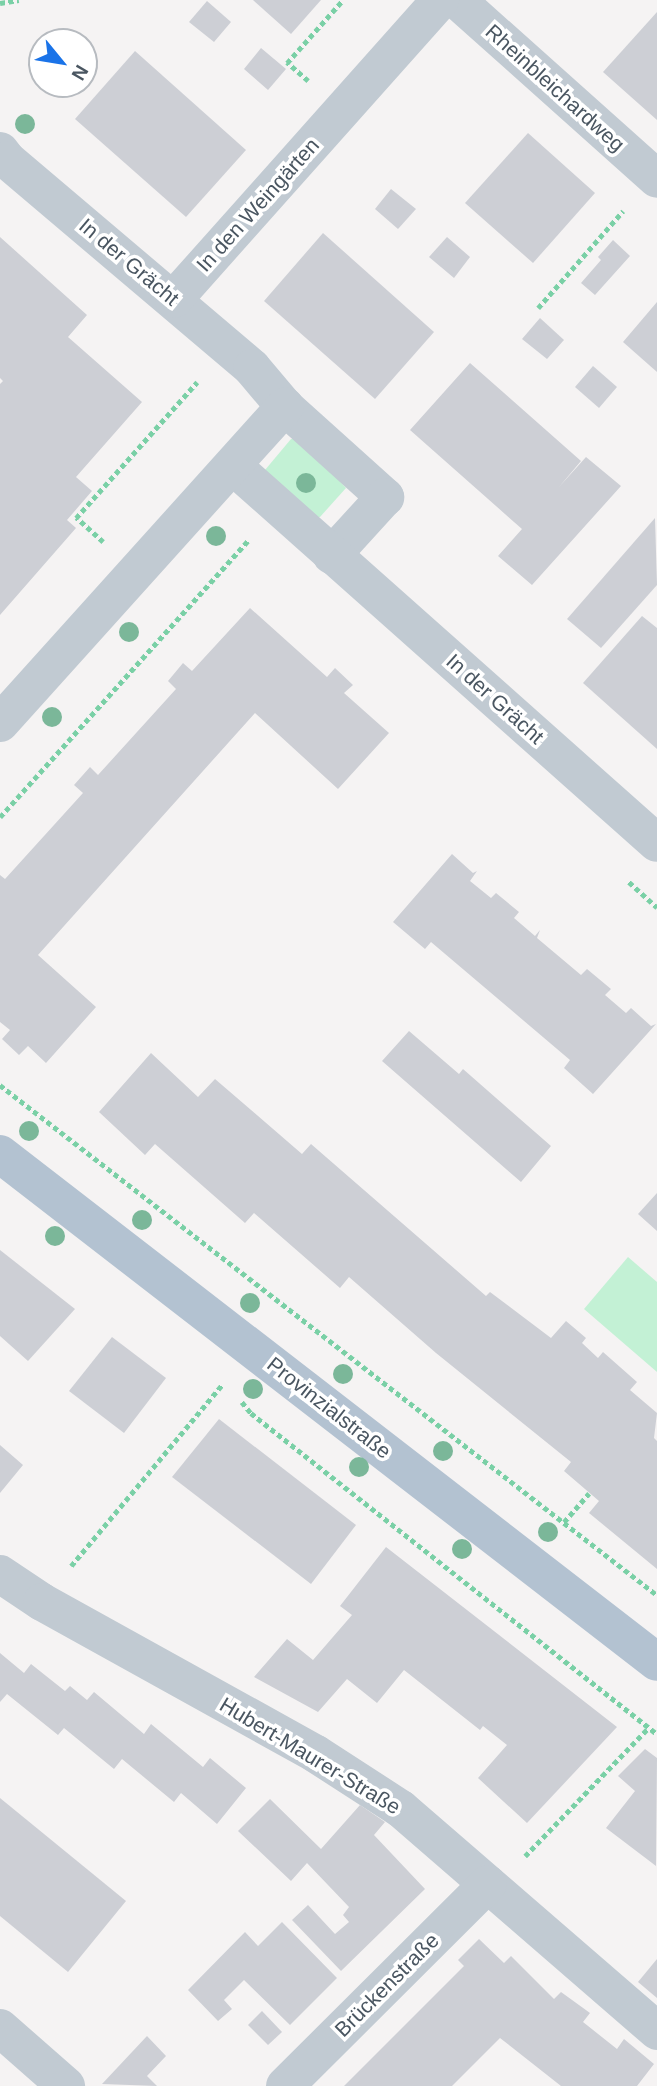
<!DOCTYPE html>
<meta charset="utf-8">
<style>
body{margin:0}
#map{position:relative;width:657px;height:2086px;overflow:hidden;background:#f5f3f3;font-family:Arial,sans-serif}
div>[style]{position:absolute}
.green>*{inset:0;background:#c3f1d5}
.building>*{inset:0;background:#cdcfd5}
.path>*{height:4.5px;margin-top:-2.25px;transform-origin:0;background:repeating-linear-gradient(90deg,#7ad0a6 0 5px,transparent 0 8.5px)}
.minor>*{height:38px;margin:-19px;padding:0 19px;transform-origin:19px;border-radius:19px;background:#c1cad2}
.major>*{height:38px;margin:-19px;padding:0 19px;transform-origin:19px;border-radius:19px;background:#b3c2d1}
.trees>*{width:20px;height:20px;margin:-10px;border-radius:50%;background:#7bb799}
span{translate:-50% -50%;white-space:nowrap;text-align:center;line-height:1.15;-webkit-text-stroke:7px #fff;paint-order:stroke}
.street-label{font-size:21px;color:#4a5661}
.north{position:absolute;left:28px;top:28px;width:70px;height:70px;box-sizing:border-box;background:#fff;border:2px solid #b7bbc0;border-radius:50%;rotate:120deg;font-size:19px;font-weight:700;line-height:28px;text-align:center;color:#4a5661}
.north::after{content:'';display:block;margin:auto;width:24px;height:32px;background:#1a73e8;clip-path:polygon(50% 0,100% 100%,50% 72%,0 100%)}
</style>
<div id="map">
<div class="green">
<i style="clip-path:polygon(291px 439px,301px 439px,346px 488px,320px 517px,310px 517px,265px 470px)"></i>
<i style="clip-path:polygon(628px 1257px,657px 1282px,657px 1372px,584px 1309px)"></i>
</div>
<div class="building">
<i style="clip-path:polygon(253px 0,321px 0,291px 34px)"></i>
<i style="clip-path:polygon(207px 1px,231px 22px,214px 42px,189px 22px)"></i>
<i style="clip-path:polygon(657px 12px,657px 120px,603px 72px)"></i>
<i style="clip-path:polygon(261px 48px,286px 69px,268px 90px,244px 69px)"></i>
<i style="clip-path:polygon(135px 51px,246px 150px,186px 217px,75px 119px)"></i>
<i style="clip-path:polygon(528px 133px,595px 193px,533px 263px,465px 203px)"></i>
<i style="clip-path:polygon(391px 189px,416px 209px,398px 229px,375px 209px)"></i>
<i style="clip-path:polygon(323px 233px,434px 332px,375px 399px,264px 301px)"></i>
<i style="clip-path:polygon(0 237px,87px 315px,68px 337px,142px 402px,76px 477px,92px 491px,67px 520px,76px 528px,0 615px,0 384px,3px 381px,0 378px)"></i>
<i style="clip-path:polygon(447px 237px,470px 257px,454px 278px,429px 257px)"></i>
<i style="clip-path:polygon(613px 240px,630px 256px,595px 295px,581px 283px,601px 260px,598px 257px)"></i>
<i style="clip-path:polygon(657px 302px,657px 372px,623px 342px)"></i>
<i style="clip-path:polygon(540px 318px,564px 340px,547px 359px,522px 339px)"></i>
<i style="clip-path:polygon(470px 363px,581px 461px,559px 487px,586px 457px,621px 486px,532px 585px,498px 556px,522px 529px,410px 430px)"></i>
<i style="clip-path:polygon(593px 366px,617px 387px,599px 408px,575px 387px)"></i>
<i style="clip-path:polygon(655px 518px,657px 585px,601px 648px,567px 619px)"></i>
<i style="clip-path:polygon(250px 608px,327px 677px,335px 668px,353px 685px,344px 693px,389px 733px,338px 789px,255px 713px,38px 955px,96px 1007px,46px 1063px,28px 1046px,19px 1055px,2px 1039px,10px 1030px,0 1022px,0 875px,5px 879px,83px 793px,74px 785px,90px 767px,98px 775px,176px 689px,168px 681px,183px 663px,192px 671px)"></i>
<i style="clip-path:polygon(642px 616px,657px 628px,657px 749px,583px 683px)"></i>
<i style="clip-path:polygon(452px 854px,473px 873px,477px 871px,470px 881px,491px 898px,496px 893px,519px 912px,514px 918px,535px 936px,540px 930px,537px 938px,581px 975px,587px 969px,611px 989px,605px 995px,626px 1013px,631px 1008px,651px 1026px,656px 1024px,593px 1094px,564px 1068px,570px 1060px,431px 942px,425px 949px,393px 922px)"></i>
<i style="clip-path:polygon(409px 1031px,459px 1074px,463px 1069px,551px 1146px,521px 1182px,382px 1061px)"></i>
<i style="clip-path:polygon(151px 1053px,198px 1097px,215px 1079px,302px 1154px,311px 1144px,486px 1296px,490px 1292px,551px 1338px,566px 1321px,586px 1338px,582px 1343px,598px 1358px,603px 1352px,637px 1382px,630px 1390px,657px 1413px,654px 1438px,657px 1441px,657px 1569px,589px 1513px,599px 1501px,564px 1471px,571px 1462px,436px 1353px,349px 1277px,340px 1288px,254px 1213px,245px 1223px,155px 1144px,145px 1155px,99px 1112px)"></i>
<i style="clip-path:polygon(657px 1193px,657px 1231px,638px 1214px)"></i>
<i style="clip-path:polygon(0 1250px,75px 1309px,28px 1361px,0 1336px)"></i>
<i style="clip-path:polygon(112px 1337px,166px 1378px,124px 1433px,69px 1391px)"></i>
<i style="clip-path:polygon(219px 1419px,356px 1525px,311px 1584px,172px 1477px)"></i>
<i style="clip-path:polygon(0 1445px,23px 1465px,0 1493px)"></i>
<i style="clip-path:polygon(386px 1547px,617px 1727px,527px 1823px,478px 1778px,507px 1745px,483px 1726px,480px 1730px,404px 1670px,377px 1703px,347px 1679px,318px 1712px,254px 1677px,287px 1639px,313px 1660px,352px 1615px,340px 1606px)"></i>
<i style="clip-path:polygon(0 1653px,24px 1673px,31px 1664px,65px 1691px,70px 1686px,87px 1700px,94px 1692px,144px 1734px,151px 1724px,203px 1767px,210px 1758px,246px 1788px,217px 1824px,181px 1793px,174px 1802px,122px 1759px,114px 1769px,64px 1728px,58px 1735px,7px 1694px,0 1702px)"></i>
<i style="clip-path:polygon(645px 1749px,657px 1758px,656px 1866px,606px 1828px,635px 1791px,618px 1776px)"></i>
<i style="clip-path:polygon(0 1798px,126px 1901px,68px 1972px,0 1916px)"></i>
<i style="clip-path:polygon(270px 1799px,321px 1849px,360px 1805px,385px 1822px,374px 1835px,425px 1889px,341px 1971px,292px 1920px,308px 1905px,335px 1934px,349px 1922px,343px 1915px,349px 1907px,307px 1863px,291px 1881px,238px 1831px)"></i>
<i style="clip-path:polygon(282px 1922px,337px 1978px,290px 2025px,244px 1980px,224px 2000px,232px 2009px,218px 2021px,188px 1990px,245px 1932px,258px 1946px)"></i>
<i style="clip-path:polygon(479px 1939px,504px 1963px,511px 1956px,554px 1999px,561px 1992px,590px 2013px,583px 2022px,617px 2049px,624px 2039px,654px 2064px,637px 2086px,561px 2086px,500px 2038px,452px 2086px,344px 2086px,464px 1966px,458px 1960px)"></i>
<i style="clip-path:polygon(657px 1959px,657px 1998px,638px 1982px)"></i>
<i style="clip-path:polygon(262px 2011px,282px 2032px,268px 2045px,248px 2025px)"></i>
<i style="clip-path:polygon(147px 2036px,166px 2056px,147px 2076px,157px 2086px,102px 2084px)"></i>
</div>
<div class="path">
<i style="left:0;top:3px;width:19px;rotate:-9deg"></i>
<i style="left:308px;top:81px;width:28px;rotate:-139deg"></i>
<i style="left:287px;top:63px;width:84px;rotate:-48.4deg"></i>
<i style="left:538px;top:308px;width:129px;rotate:-48.8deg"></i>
<i style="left:103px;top:542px;width:36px;rotate:-138deg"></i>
<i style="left:76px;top:518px;width:182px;rotate:-48.3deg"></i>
<i style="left:0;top:817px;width:371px;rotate:-48.1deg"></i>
<i style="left:629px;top:882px;width:38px;rotate:42deg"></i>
<i style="left:0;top:1085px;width:832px;rotate:37.82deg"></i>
<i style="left:242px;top:1402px;width:14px;rotate:51deg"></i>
<i style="left:251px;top:1413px;width:518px;rotate:38.33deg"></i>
<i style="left:564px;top:1522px;width:38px;rotate:-49deg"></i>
<i style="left:71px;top:1566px;width:236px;rotate:-50.2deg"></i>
<i style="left:525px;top:1856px;width:178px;rotate:-46.1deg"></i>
</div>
<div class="minor">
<i style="left:457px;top:0;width:268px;rotate:41.8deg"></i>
<i style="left:0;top:151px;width:11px;rotate:52deg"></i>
<i style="left:7px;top:160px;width:321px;rotate:40.3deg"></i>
<i style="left:252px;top:368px;width:51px;rotate:49.8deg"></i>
<i style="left:285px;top:407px;width:135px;rotate:42deg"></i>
<i style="left:385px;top:497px;width:79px;rotate:132.4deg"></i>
<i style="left:174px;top:299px;width:400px;rotate:-48.3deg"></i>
<i style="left:233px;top:466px;width:567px;rotate:41.64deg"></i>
<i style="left:0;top:723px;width:426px;rotate:-48deg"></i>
<i style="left:0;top:1574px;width:50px;rotate:33.7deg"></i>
<i style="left:42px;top:1602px;width:313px;rotate:29deg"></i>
<i style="left:316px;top:1754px;width:101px;rotate:32.9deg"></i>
<i style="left:401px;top:1809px;width:339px;rotate:40.9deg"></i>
<i style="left:0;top:2028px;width:88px;rotate:41.3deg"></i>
<i style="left:285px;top:2086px;width:286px;rotate:-44.9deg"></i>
</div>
<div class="major">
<i style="left:0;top:1154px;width:830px;rotate:37.71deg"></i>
</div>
<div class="trees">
<i style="left:25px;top:124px"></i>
<i style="left:306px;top:483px"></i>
<i style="left:216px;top:536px"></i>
<i style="left:129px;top:632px"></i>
<i style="left:52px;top:717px"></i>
<i style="left:29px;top:1131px"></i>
<i style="left:142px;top:1220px"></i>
<i style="left:55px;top:1236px"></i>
<i style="left:250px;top:1303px"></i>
<i style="left:343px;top:1374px"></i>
<i style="left:253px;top:1389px"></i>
<i style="left:443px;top:1451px"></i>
<i style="left:359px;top:1467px"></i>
<i style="left:548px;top:1532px"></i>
<i style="left:462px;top:1549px"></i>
</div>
<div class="street-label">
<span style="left:555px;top:88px;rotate:42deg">Rheinbleichardweg</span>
<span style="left:258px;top:205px;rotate:-48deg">In den Weingärten</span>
<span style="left:129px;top:262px;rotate:40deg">In der Grächt</span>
<span style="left:495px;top:699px;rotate:42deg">In der Grächt</span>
<span style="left:329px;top:1408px;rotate:38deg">Provinzialstraße</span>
<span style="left:310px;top:1756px;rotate:31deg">Hubert-Maurer-Straße</span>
<span style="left:387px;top:1985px;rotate:-45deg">Brückenstraße</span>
</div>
<div class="north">N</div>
</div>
